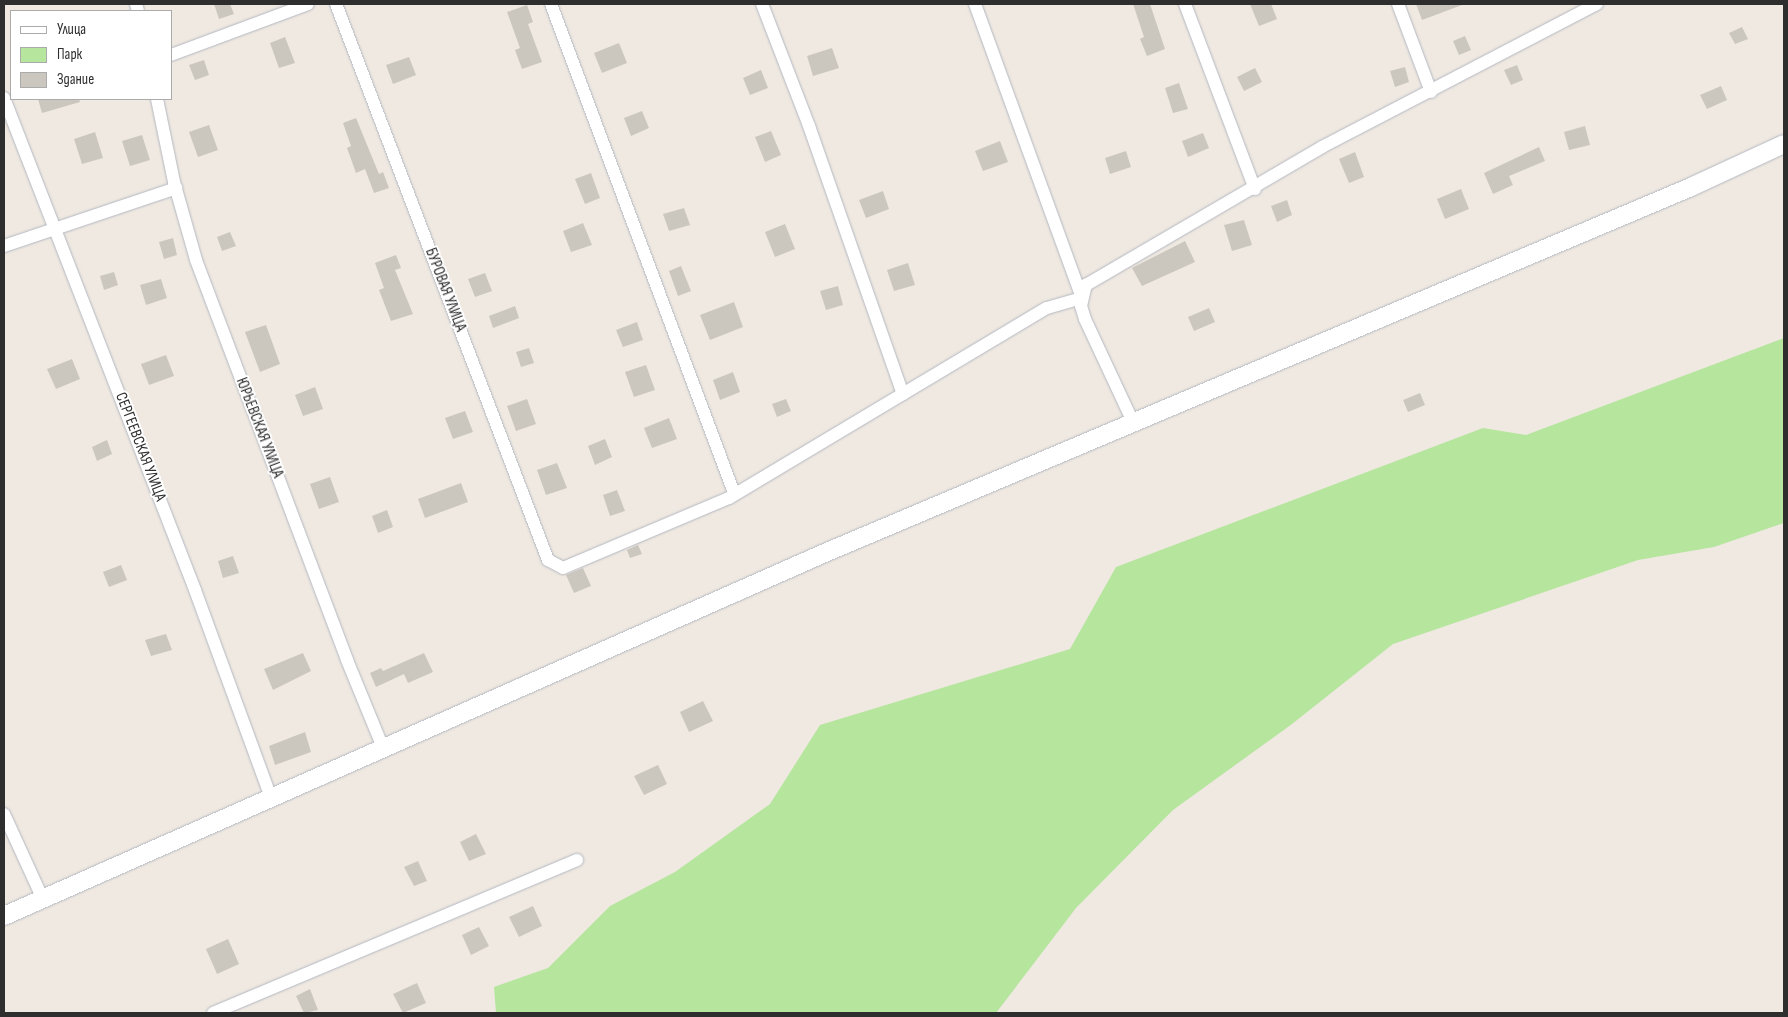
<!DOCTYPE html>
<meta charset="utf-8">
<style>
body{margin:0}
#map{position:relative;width:1788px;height:1017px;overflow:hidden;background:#efe9e1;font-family:"Sofia Sans Condensed",sans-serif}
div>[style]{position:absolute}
.green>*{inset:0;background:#b6e59e}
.building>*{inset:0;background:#cbc7bf}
.roads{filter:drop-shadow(0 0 1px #b4b7c1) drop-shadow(0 0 1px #b4b7c1)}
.minor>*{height:12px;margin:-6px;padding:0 6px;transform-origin:6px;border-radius:6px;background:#fff}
.secondary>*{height:18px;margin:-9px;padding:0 9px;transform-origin:9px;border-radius:9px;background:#fff}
span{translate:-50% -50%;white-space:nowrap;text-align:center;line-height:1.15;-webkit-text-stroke:4px #fff;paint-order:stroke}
.street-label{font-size:16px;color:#2e2e2e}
.frame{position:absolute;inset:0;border:5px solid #2e2e2e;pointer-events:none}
.legend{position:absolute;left:10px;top:10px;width:162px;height:90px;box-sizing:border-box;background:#fff;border:1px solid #ababab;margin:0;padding:6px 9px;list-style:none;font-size:15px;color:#2e2e2e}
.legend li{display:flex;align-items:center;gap:10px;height:25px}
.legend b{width:25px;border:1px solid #ababab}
</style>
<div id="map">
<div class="green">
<i style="clip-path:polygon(1784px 338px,1784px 523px,1714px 547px,1638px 560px,1393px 644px,1292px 724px,1173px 810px,1076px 908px,996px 1013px,496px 1013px,494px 987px,548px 968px,610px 906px,675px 872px,770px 804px,820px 725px,1070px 649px,1116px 567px,1483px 428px,1526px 435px)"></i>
</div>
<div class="building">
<i style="clip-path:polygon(214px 4px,230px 4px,234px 14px,219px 19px)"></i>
<i style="clip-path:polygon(1133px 4px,1150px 4px,1165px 49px,1147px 56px,1140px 39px,1144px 37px)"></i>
<i style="clip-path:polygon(1250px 4px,1271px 4px,1277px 19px,1259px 26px)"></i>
<i style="clip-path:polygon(1416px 4px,1461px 4px,1462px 5px,1422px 20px)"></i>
<i style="clip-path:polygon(527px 5px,533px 22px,528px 24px,542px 62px,522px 69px,515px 50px,520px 48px,507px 12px)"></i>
<i style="clip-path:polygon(1742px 27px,1748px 39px,1735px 44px,1729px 33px)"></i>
<i style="clip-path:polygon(1465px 36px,1471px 50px,1459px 55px,1453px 41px)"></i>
<i style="clip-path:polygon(285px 37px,295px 63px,279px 68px,270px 43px)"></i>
<i style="clip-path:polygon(619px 43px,627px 63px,602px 73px,594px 53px)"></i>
<i style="clip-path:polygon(832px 48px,839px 68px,813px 76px,807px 56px)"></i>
<i style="clip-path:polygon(409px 57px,416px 75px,393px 84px,386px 65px)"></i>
<i style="clip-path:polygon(204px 60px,209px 75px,195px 80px,189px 65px)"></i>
<i style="clip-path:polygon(1517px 65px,1523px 80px,1511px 85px,1504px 70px)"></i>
<i style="clip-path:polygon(1405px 67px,1409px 82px,1395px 87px,1390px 71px)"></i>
<i style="clip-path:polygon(1255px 68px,1262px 82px,1244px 91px,1237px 77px)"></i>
<i style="clip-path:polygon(761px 70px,768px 88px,750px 95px,743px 78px)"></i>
<i style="clip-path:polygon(1179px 83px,1188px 109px,1173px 113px,1165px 88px)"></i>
<i style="clip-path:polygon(1721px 86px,1727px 100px,1707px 109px,1700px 95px)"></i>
<i style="clip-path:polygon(38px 99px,79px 99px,80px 102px,42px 113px)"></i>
<i style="clip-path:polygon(642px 111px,649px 128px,631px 136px,624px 118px)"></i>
<i style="clip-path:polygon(356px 118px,379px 174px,383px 172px,389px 188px,374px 193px,365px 169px,356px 173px,347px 148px,351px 146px,343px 123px)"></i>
<i style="clip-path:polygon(209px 125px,218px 150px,198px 157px,189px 132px)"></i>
<i style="clip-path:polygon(1585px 126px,1590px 145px,1569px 150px,1564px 132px)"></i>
<i style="clip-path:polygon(771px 131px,781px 155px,765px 162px,755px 137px)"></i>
<i style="clip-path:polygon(95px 132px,103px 158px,82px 164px,74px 139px)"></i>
<i style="clip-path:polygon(1203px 133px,1209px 148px,1188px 157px,1182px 141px)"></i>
<i style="clip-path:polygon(142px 135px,150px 160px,130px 166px,122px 141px)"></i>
<i style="clip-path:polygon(1000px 141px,1008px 162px,983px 171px,975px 151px)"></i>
<i style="clip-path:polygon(1539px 147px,1545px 161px,1509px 176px,1513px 185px,1493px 194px,1484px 173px)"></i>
<i style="clip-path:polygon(1126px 151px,1131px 167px,1110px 174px,1105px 158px)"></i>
<i style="clip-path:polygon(1355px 152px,1364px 177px,1349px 183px,1339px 159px)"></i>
<i style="clip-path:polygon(591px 173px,600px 198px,585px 204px,575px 179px)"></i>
<i style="clip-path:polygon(1461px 189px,1469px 209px,1445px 219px,1437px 199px)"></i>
<i style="clip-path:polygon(883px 191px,889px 209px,866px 218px,859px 200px)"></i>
<i style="clip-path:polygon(1287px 200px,1292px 215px,1277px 222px,1271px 206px)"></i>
<i style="clip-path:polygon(684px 208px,690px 225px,669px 231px,663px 214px)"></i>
<i style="clip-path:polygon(1244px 220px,1252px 245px,1232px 251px,1224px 225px)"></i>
<i style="clip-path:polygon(583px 223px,592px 245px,571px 252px,563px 231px)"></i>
<i style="clip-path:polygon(785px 224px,795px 249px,775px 257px,765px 232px)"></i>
<i style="clip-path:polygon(230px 232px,236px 246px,222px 251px,217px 237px)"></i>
<i style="clip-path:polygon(173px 238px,177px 255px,164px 259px,159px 242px)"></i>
<i style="clip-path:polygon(1185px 241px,1195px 262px,1142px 286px,1132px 268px)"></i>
<i style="clip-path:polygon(396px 255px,401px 268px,395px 270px,413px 314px,391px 321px,379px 290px,384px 288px,375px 263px)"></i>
<i style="clip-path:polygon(908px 263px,915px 285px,894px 291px,887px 270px)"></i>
<i style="clip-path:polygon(681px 266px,691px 291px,678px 296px,669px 271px)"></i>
<i style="clip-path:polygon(114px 272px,118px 285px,104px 290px,100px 276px)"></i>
<i style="clip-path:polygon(485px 273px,492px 291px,475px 297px,468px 279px)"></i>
<i style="clip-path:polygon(161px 279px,167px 298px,146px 305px,140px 285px)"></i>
<i style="clip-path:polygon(838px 286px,843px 305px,826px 310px,820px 291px)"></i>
<i style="clip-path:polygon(734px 302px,743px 327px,710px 340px,700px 315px)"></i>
<i style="clip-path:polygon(515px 306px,519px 318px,493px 328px,489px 316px)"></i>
<i style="clip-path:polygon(1209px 308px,1215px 322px,1194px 331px,1188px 317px)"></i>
<i style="clip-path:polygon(637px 322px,643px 340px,623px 347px,616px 330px)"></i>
<i style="clip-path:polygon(266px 325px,280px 364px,260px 372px,245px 332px)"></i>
<i style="clip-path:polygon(529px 348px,534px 363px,521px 367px,516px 352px)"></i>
<i style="clip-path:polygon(166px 355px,174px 376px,149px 385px,141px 364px)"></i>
<i style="clip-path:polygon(72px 359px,80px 379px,56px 389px,47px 369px)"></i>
<i style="clip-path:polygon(646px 365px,655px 390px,634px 397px,625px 372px)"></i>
<i style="clip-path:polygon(733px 372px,740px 392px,720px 400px,713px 380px)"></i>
<i style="clip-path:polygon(315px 387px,323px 409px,303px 416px,295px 395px)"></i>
<i style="clip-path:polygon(1420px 393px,1425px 405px,1408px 412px,1403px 400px)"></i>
<i style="clip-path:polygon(527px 399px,536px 424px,516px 431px,507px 406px)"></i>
<i style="clip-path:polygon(786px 399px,791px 411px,777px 417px,772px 404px)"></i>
<i style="clip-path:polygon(465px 411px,473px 432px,453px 439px,445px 418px)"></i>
<i style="clip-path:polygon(669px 418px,677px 439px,652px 448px,644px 428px)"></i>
<i style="clip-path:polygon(605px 439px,612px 457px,595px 465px,588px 446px)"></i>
<i style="clip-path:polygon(107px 440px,112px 454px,97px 461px,92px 447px)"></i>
<i style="clip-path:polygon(557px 463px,567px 488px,546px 495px,537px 470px)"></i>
<i style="clip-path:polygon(330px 477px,339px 502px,319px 509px,310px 484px)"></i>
<i style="clip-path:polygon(461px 483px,468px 502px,425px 518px,418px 499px)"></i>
<i style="clip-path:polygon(617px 490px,625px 511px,610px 516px,603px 495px)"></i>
<i style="clip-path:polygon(387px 510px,393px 527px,378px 533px,372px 516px)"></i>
<i style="clip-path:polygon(638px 545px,642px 554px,630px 558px,627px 550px)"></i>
<i style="clip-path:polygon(233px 556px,239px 573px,223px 578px,218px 561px)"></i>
<i style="clip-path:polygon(121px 565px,127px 580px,109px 587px,103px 572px)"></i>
<i style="clip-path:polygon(583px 568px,591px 586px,574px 593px,566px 575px)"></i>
<i style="clip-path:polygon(166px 634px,172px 650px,151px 656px,145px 640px)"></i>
<i style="clip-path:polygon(303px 653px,311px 671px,273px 690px,264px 669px)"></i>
<i style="clip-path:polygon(424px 653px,433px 672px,408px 683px,404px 674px,376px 687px,370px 673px,381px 668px,383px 671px)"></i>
<i style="clip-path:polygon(703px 701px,713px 721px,689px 732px,680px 712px)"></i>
<i style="clip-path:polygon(305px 732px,311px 752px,275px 765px,269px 746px)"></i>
<i style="clip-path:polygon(658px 765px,667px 784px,644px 795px,634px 776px)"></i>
<i style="clip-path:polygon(476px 834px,486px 854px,469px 861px,460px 842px)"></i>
<i style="clip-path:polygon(418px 861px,427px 881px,414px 886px,404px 867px)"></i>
<i style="clip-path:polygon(533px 906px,542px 926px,519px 937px,509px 917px)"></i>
<i style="clip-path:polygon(479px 927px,489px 946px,471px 955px,462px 935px)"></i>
<i style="clip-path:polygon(228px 939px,239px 964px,217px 974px,206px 949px)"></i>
<i style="clip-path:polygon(417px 983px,426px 1003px,403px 1013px,393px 994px)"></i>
<i style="clip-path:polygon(310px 989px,318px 1010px,304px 1013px,296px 996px)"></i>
</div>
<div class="roads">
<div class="minor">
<i style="left:136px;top:4px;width:7px;rotate:74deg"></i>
<i style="left:336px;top:4px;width:595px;rotate:69.13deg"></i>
<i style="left:548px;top:560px;width:17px;rotate:28deg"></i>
<i style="left:563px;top:568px;width:180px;rotate:-22.9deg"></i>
<i style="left:729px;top:498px;width:370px;rotate:-30.9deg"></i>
<i style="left:1047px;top:308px;width:36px;rotate:-16deg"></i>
<i style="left:1082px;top:298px;width:313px;rotate:-110deg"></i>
<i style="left:551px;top:4px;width:522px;rotate:69.48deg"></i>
<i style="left:762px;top:4px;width:131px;rotate:68.9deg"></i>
<i style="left:809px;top:126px;width:284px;rotate:70.7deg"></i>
<i style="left:1185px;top:4px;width:198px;rotate:69.3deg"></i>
<i style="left:1398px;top:4px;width:94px;rotate:69.4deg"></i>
<i style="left:171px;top:55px;width:146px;rotate:-20.4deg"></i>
<i style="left:4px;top:98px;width:528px;rotate:68.78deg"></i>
<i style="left:195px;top:590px;width:221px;rotate:69.9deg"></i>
<i style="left:157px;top:99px;width:85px;rotate:78.4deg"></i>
<i style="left:174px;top:182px;width:81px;rotate:74.2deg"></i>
<i style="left:196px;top:260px;width:428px;rotate:69.3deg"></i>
<i style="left:347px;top:660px;width:97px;rotate:67.7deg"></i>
<i style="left:4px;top:246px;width:182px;rotate:-18.6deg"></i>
<i style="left:1133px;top:422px;width:114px;rotate:-115deg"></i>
<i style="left:1085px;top:319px;width:14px;rotate:-107deg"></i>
<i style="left:1081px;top:306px;width:22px;rotate:-77deg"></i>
<i style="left:1086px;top:285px;width:273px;rotate:-30.3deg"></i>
<i style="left:1322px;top:147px;width:310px;rotate:-27.5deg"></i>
<i style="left:4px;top:814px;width:94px;rotate:65.4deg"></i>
<i style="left:213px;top:1013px;width:395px;rotate:-22.8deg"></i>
</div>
<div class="secondary">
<i style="left:4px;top:916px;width:900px;rotate:-23.86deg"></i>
<i style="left:827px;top:552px;width:938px;rotate:-22.9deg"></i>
<i style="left:1691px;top:187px;width:102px;rotate:-24.8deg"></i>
</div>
</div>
<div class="street-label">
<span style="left:445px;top:290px;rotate:69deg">БУРОВАЯ УЛИЦА</span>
<span style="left:259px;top:428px;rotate:69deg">ЮРЬЕВСКАЯ УЛИЦА</span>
<span style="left:140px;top:447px;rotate:69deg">СЕРГЕЕВСКАЯ УЛИЦА</span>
</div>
<div class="frame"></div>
<ul class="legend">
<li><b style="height:6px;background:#fff"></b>Улица</li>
<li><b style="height:14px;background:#b6e59e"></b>Парк</li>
<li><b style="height:14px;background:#cbc7bf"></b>Здание</li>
</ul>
</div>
